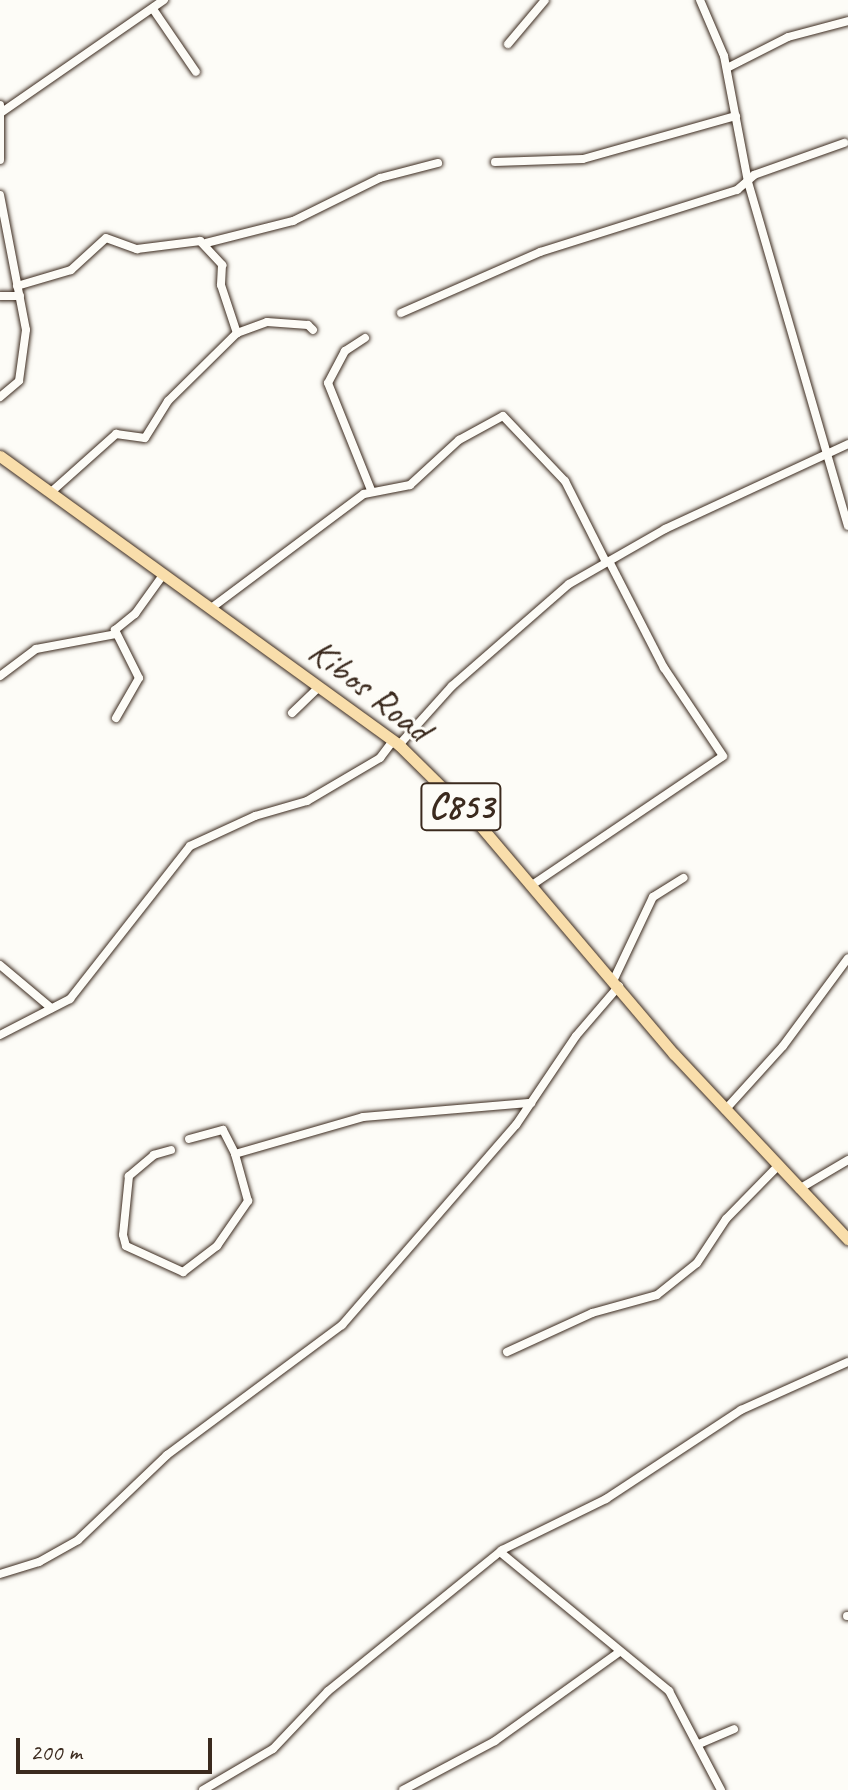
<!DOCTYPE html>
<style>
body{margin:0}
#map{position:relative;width:848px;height:1790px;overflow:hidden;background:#fdfcf7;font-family:Caveat,sans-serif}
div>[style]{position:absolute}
.roads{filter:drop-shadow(0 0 2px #3b2a1e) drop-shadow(0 0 2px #3b2a1e)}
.minor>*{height:8px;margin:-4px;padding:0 4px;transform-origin:4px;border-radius:4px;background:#fdfcf7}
.major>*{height:11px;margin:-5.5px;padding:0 5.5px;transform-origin:5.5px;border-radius:5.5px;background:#f9deab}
span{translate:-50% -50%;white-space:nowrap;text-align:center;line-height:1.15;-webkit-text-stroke:6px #fdfcf7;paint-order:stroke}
.shield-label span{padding:2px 6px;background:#fdfcf7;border:2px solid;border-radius:6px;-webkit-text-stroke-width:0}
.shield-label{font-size:36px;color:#3b2a1e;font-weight:700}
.street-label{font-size:38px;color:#3b2a1e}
.scale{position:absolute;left:16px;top:1738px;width:196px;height:36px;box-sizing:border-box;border:4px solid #3b2a1e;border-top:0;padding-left:10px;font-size:24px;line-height:28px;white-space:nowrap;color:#3b2a1e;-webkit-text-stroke:6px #fdfcf7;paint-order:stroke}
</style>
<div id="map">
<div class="roads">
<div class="minor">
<div style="left:700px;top:0;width:61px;rotate:66.8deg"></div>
<div style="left:724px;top:56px;width:128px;rotate:79.2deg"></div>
<div style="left:748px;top:182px;width:358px;rotate:73.8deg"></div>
<div style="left:153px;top:9px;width:76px;rotate:55.7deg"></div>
<div style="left:508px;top:44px;width:57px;rotate:-49.9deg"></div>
<div style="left:727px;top:68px;width:68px;rotate:-26.9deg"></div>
<div style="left:788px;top:37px;width:62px;rotate:-14.9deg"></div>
<div style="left:0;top:105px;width:55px;rotate:90deg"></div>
<div style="left:2px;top:112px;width:197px;rotate:-34.7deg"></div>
<div style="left:495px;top:162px;width:88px;rotate:-2deg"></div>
<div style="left:583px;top:159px;width:159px;rotate:-15.7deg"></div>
<div style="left:0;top:195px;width:137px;rotate:79.1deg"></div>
<div style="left:26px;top:330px;width:51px;rotate:97.8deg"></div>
<div style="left:19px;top:381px;width:25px;rotate:140deg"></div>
<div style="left:206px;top:243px;width:90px;rotate:-14.2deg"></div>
<div style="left:293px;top:221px;width:97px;rotate:-26.3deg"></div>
<div style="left:380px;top:178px;width:60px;rotate:-14.5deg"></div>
<div style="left:17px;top:286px;width:56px;rotate:-16.5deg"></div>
<div style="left:71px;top:270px;width:47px;rotate:-42.4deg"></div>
<div style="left:106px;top:238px;width:33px;rotate:20deg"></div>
<div style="left:137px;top:249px;width:64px;rotate:-7.2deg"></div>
<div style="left:200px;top:241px;width:33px;rotate:47deg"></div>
<div style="left:222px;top:265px;width:20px;rotate:93deg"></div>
<div style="left:221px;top:285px;width:51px;rotate:71.6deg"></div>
<div style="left:0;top:296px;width:20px"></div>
<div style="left:401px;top:313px;width:152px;rotate:-23.7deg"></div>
<div style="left:540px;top:252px;width:207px;rotate:-17.5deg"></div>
<div style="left:737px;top:190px;width:23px;rotate:-41deg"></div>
<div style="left:754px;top:175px;width:96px;rotate:-19.6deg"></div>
<div style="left:365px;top:338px;width:24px;rotate:147deg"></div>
<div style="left:345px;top:351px;width:36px;rotate:118deg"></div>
<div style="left:328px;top:383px;width:115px;rotate:68.1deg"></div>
<div style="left:50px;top:493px;width:89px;rotate:-41.8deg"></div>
<div style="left:116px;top:434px;width:29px;rotate:8deg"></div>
<div style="left:145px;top:438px;width:44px;rotate:-58.1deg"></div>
<div style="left:168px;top:401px;width:97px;rotate:-44.6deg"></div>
<div style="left:237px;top:333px;width:32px;rotate:-20deg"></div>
<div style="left:267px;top:322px;width:41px;rotate:4.2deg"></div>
<div style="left:308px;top:325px;width:7px;rotate:45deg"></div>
<div style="left:210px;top:609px;width:192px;rotate:-36.8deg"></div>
<div style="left:364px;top:494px;width:47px;rotate:-11.1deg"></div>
<div style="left:410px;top:485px;width:67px;rotate:-42.6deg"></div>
<div style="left:459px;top:440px;width:50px;rotate:-28.6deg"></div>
<div style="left:503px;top:416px;width:90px;rotate:46.4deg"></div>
<div style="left:565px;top:481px;width:91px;rotate:63.2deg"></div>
<div style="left:0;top:676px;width:45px;rotate:-36.9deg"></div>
<div style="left:36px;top:649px;width:81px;rotate:-10.6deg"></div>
<div style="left:292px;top:713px;width:37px;rotate:-44deg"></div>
<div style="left:116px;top:718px;width:46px;rotate:-60.1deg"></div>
<div style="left:139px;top:678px;width:54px;rotate:-116.6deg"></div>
<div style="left:115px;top:630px;width:26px;rotate:-39deg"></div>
<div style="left:135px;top:614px;width:48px;rotate:-54.3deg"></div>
<div style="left:399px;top:745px;width:79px;rotate:-48.1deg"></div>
<div style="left:452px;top:686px;width:155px;rotate:-41.1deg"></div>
<div style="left:569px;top:584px;width:111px;rotate:-29.8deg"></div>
<div style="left:665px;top:529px;width:202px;rotate:-24.9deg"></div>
<div style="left:532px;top:885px;width:230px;rotate:-34deg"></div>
<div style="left:723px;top:756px;width:106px;rotate:-123.8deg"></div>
<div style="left:664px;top:668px;width:120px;rotate:-117.2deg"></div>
<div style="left:0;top:965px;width:67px;rotate:40.1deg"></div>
<div style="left:614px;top:979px;width:91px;rotate:-64.6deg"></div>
<div style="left:653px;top:897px;width:36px;rotate:-32deg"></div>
<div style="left:0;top:1035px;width:79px;rotate:-27.2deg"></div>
<div style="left:70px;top:999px;width:194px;rotate:-51.9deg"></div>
<div style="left:190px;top:846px;width:72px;rotate:-24.8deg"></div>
<div style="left:255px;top:816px;width:54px;rotate:-16.1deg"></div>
<div style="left:307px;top:801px;width:85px;rotate:-30.5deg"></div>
<div style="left:380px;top:758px;width:21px;rotate:-53deg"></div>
<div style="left:725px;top:1110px;width:86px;rotate:-47.8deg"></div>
<div style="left:783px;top:1046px;width:109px;rotate:-53.5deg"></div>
<div style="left:189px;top:1139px;width:35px;rotate:-15deg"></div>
<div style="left:223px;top:1130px;width:27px;rotate:63deg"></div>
<div style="left:235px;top:1154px;width:133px;rotate:-16.1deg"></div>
<div style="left:363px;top:1117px;width:169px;rotate:-4.8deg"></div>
<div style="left:171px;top:1150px;width:18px;rotate:164deg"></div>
<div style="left:154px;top:1155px;width:33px;rotate:140deg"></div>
<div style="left:129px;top:1176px;width:59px;rotate:95.8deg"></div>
<div style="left:123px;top:1235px;width:11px;rotate:75deg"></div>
<div style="left:126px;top:1246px;width:63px;rotate:24.5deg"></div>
<div style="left:183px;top:1272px;width:43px;rotate:-37.4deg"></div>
<div style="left:217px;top:1246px;width:55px;rotate:-55.4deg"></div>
<div style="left:248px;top:1201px;width:49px;rotate:-105.5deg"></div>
<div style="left:799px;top:1189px;width:57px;rotate:-30.6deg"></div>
<div style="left:507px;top:1352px;width:94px;rotate:-24.6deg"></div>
<div style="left:592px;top:1313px;width:67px;rotate:-15.5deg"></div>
<div style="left:657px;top:1295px;width:51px;rotate:-38.7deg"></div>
<div style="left:697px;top:1263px;width:53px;rotate:-56.6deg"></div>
<div style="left:726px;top:1219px;width:73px;rotate:-45.6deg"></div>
<div style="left:500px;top:1552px;width:219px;rotate:39.4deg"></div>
<div style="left:669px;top:1691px;width:112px;rotate:62.3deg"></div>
<div style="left:0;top:1574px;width:41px;rotate:-17.1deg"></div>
<div style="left:39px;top:1562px;width:45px;rotate:-29.4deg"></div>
<div style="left:78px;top:1540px;width:123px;rotate:-43.7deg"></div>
<div style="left:167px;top:1455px;width:218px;rotate:-36.6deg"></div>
<div style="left:342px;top:1325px;width:265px;rotate:-49deg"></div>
<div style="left:516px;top:1125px;width:107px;rotate:-56deg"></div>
<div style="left:576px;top:1036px;width:66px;rotate:-49.3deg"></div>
<div style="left:847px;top:1616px;width:1px"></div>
<div style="left:699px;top:1744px;width:38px;rotate:-23deg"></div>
<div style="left:203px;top:1790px;width:81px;rotate:-30.4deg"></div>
<div style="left:273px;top:1749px;width:80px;rotate:-46.5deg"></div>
<div style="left:328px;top:1691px;width:224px;rotate:-39deg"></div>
<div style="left:502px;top:1550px;width:116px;rotate:-26.1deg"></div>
<div style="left:606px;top:1499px;width:162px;rotate:-33.4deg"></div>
<div style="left:741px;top:1410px;width:117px;rotate:-24.2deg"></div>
<div style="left:403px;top:1790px;width:104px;rotate:-28deg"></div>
<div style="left:495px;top:1741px;width:151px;rotate:-35.6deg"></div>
</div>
<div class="major">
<div style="left:0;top:456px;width:493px;rotate:35.9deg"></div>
<div style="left:399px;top:745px;width:110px;rotate:44.6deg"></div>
<div style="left:477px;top:822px;width:304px;rotate:49.7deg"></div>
<div style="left:674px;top:1054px;width:254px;rotate:46.8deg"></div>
</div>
</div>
<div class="shield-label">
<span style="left:461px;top:807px">C853</span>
</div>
<div class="street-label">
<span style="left:370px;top:690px;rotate:38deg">Kibos Road</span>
</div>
<div class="scale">200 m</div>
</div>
